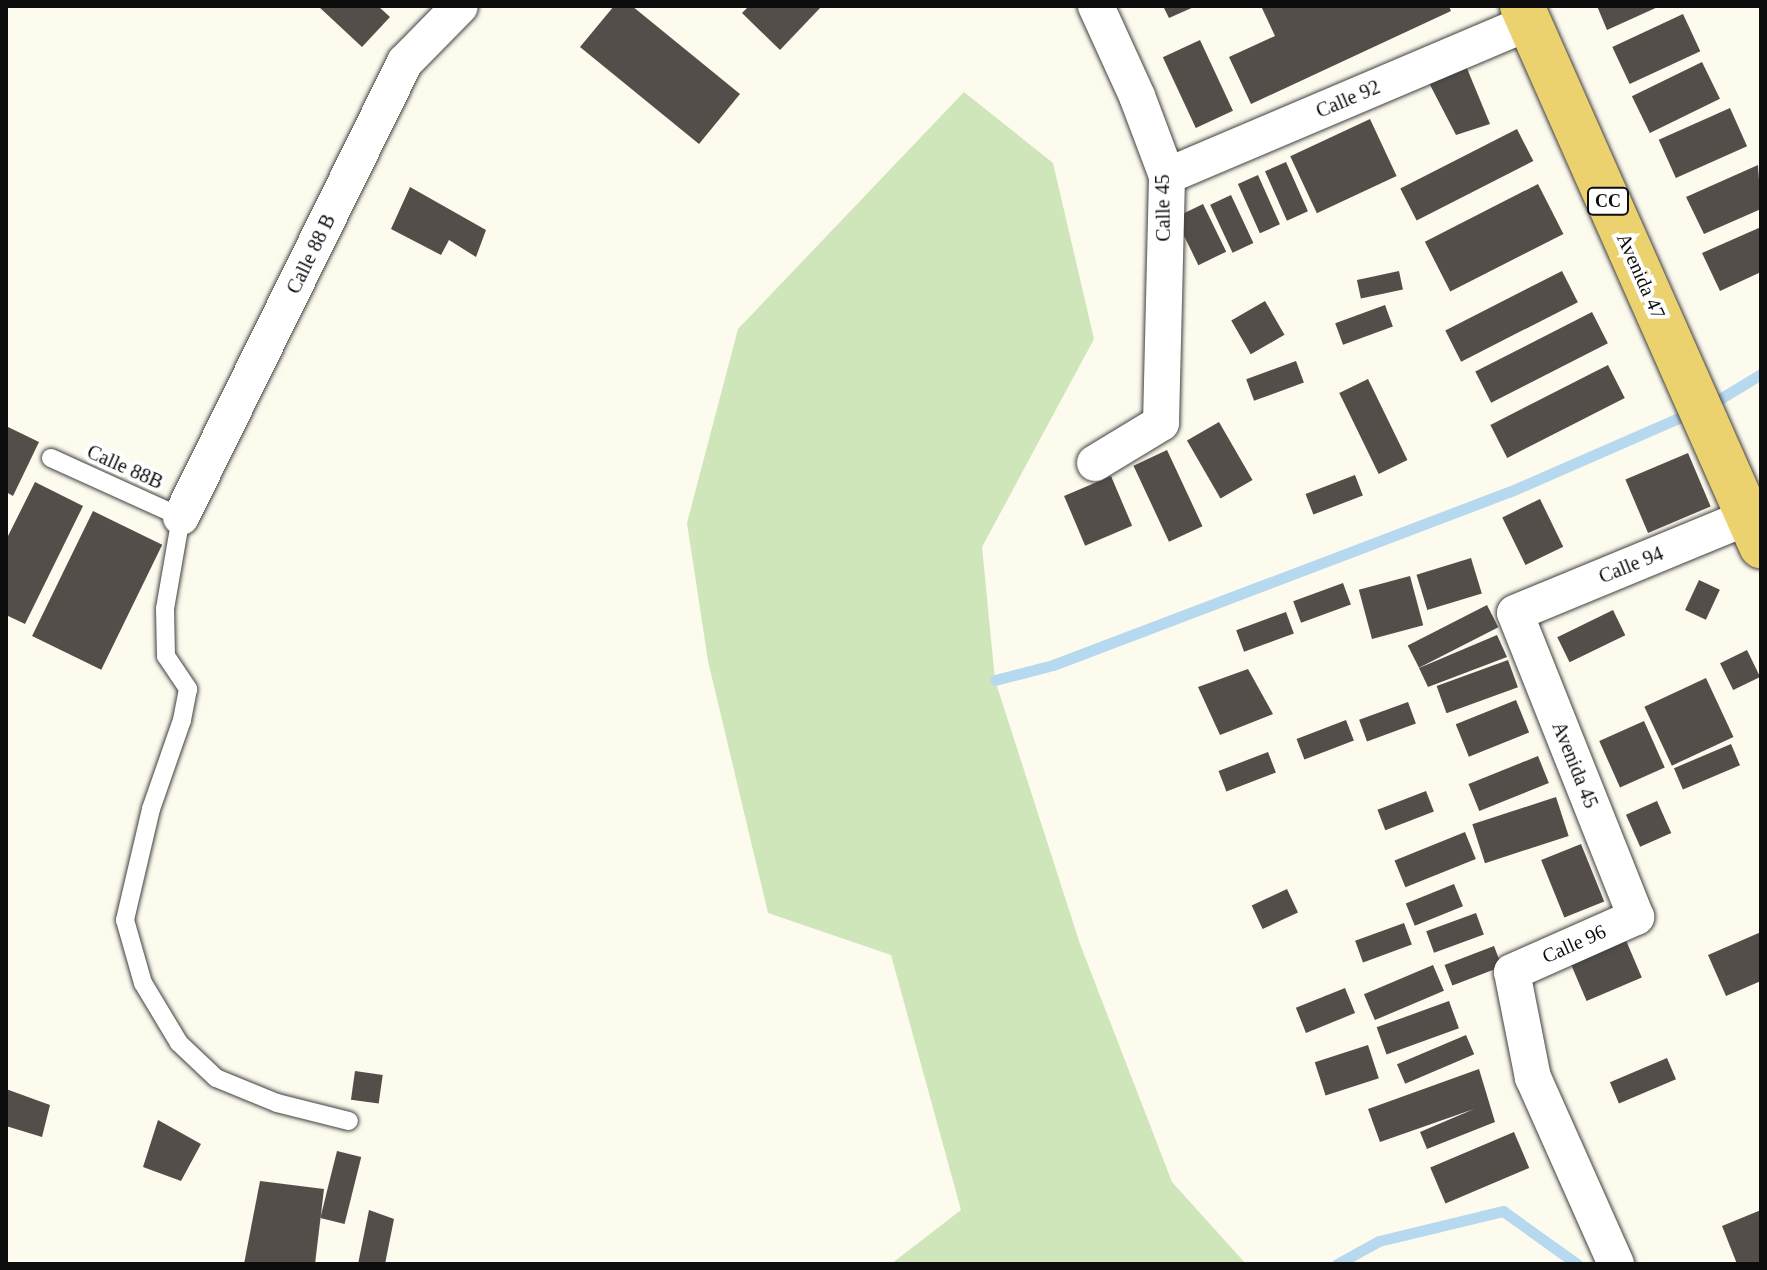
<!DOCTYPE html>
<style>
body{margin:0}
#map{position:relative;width:1767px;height:1270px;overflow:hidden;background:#fdfbee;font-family:Georgia,serif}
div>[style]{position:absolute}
.green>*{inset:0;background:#cfe5ba}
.stream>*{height:11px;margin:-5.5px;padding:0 5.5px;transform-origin:5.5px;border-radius:5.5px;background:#b7d9f0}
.building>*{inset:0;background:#544e4a;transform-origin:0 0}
.roads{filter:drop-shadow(0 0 2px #404040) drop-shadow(0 0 2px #404040)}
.service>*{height:18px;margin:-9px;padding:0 9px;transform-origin:9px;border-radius:9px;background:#fff}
.minor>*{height:36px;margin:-18px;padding:0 18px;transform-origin:18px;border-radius:18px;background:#fff}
.primary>*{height:44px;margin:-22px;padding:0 22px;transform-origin:22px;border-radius:22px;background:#ecd16f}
span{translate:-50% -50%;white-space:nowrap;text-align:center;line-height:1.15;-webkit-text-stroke:8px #fff;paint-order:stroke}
.shield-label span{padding:2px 6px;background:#fff;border:2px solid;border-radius:6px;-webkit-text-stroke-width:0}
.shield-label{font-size:18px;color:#0d0d0d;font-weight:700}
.street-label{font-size:20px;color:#0d0d0d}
.frame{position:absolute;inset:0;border:8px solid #0d0d0d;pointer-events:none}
</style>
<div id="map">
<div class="green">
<div style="clip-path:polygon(964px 92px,1053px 163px,1094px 339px,982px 547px,995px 680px,1080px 944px,1172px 1182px,1246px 1264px,891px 1264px,961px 1210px,891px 955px,768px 913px,708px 661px,687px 523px,738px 329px)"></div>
</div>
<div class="stream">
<div style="left:1708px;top:406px;width:62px;rotate:-31.1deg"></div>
<div style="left:995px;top:680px;width:60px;rotate:-14.5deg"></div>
<div style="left:1053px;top:665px;width:488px;rotate:-20.8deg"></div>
<div style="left:1509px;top:492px;width:200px;rotate:-23.6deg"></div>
<div style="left:1337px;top:1264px;width:48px;rotate:-28.7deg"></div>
<div style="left:1379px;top:1241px;width:128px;rotate:-13.6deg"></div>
<div style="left:1503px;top:1211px;width:91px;rotate:35.6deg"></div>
</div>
<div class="building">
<div style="clip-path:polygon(318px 6px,378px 6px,390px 17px,362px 47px)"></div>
<div style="clip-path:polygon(614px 6px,632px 6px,740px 94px,699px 144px,580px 47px)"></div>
<div style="clip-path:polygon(749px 6px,822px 6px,780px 50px,742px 13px)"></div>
<div style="clip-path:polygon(1163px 6px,1196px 6px,1169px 18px)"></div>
<div style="clip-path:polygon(1261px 6px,1449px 6px,1451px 11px,1251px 104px,1229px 57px,1275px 36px)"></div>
<div style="clip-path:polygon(1597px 6px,1660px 6px,1607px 30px)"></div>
<div style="left:1683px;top:14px;width:41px;height:78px;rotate:65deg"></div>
<div style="left:1200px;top:40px;width:78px;height:41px;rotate:65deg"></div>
<div style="left:1702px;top:62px;width:41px;height:78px;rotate:64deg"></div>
<div style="clip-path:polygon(1466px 66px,1490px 124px,1456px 135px,1428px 81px)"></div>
<div style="left:1730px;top:108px;width:42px;height:78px;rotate:66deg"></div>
<div style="left:1370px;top:119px;width:63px;height:88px;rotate:65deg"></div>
<div style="left:1517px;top:129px;width:36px;height:131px;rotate:63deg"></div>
<div style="left:1286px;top:162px;width:54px;height:23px;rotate:66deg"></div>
<div style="clip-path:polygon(1758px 165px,1761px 209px,1704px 234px,1686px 197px)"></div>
<div style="left:1258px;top:175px;width:54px;height:22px;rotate:66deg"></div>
<div style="left:1538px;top:184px;width:56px;height:127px;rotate:63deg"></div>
<div style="clip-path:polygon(410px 187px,486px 230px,476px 257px,449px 240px,441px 255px,391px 229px)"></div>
<div style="left:1231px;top:195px;width:53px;height:23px;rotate:65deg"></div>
<div style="left:1203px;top:204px;width:53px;height:31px;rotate:64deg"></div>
<div style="clip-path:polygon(1761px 227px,1761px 272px,1720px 291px,1702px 253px)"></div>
<div style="left:1399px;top:271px;width:19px;height:43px;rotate:78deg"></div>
<div style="left:1562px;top:271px;width:35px;height:131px;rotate:63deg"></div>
<div style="left:1265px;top:301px;width:39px;height:39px;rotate:60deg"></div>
<div style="left:1385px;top:305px;width:23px;height:53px;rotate:70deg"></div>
<div style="left:1592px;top:312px;width:35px;height:131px;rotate:63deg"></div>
<div style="left:1296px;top:361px;width:23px;height:53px;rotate:70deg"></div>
<div style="left:1608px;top:365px;width:37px;height:132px;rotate:63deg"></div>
<div style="left:1368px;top:379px;width:90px;height:32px;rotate:64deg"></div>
<div style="left:1219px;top:422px;width:67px;height:37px;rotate:60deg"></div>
<div style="clip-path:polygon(6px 426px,39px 442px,13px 496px,6px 492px)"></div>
<div style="left:1167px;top:450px;width:84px;height:37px;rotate:65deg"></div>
<div style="left:1688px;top:453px;width:58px;height:68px;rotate:67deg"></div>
<div style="left:1355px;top:475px;width:22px;height:53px;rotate:69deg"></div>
<div style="left:1111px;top:476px;width:54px;height:51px;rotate:67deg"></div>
<div style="clip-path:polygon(35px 482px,83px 506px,25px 624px,6px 615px,6px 540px)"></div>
<div style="left:1540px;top:499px;width:53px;height:42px;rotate:64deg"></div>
<div style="left:93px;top:511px;width:77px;height:139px;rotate:26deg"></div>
<div style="left:1471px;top:558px;width:37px;height:57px;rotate:73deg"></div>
<div style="left:1410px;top:576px;width:51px;height:53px;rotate:75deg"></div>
<div style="left:1699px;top:580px;width:23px;height:33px;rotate:25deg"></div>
<div style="left:1343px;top:583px;width:23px;height:53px;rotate:70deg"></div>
<div style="left:1487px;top:605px;width:25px;height:89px;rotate:63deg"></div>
<div style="left:1613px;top:610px;width:28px;height:62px;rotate:64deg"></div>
<div style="left:1286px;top:612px;width:23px;height:53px;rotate:70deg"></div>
<div style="clip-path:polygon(1497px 635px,1507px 657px,1428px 687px,1419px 668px)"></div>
<div style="left:1747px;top:650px;width:30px;height:30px;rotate:64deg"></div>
<div style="left:1508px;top:660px;width:29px;height:76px;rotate:70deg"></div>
<div style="clip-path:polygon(1248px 669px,1273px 714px,1220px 735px,1198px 687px)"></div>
<div style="left:1706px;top:678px;width:65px;height:68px;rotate:65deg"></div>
<div style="left:1516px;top:700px;width:35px;height:65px;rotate:68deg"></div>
<div style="left:1408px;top:702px;width:23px;height:52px;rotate:70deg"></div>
<div style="left:1346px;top:720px;width:22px;height:53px;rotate:69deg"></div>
<div style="left:1644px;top:721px;width:51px;height:49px;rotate:66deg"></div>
<div style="left:1731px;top:744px;width:23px;height:62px;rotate:67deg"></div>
<div style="left:1268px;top:752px;width:22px;height:53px;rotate:69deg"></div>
<div style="left:1538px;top:756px;width:29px;height:75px;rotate:68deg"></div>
<div style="left:1426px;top:791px;width:22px;height:52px;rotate:69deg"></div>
<div style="left:1556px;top:797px;width:41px;height:88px;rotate:72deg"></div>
<div style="left:1657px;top:801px;width:35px;height:34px;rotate:66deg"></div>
<div style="left:1465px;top:832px;width:29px;height:76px;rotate:68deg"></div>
<div style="left:1581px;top:844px;width:62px;height:43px;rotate:68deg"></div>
<div style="left:1454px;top:884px;width:24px;height:52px;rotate:68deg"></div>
<div style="left:1287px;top:889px;width:26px;height:39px;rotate:65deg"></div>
<div style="left:1476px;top:913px;width:23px;height:53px;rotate:70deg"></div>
<div style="left:1404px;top:923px;width:23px;height:52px;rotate:70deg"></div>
<div style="clip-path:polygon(1761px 932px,1761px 981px,1726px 996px,1708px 955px)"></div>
<div style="left:1625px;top:938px;width:43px;height:60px;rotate:67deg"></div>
<div style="left:1494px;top:946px;width:22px;height:53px;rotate:69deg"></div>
<div style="left:1433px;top:965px;width:28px;height:75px;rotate:67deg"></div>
<div style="left:1345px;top:988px;width:27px;height:53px;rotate:68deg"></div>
<div style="left:1449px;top:1001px;width:29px;height:77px;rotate:70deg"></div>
<div style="left:1466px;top:1035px;width:21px;height:75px;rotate:67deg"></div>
<div style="left:1368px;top:1045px;width:35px;height:56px;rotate:72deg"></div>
<div style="left:1667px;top:1058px;width:23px;height:62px;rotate:67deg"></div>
<div style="clip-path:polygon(1479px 1069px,1495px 1122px,1427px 1149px,1420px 1132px,1474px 1109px,1380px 1142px,1368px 1109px)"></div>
<div style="left:355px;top:1071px;width:28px;height:29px;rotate:8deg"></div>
<div style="clip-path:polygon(6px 1089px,50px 1105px,42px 1137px,6px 1126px)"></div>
<div style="clip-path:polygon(158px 1120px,201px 1144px,181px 1181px,143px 1167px)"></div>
<div style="left:1514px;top:1132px;width:39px;height:91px;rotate:67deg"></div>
<div style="left:337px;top:1151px;width:25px;height:69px;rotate:14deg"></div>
<div style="clip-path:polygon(260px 1181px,324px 1189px,315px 1264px,244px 1264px)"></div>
<div style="clip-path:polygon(369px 1210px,394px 1219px,385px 1264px,358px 1264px)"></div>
<div style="clip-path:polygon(1761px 1210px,1761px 1264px,1737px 1264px,1722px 1226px)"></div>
</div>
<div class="roads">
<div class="service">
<div style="left:51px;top:458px;width:143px;rotate:24.4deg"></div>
<div style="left:181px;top:517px;width:93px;rotate:99.9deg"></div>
<div style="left:165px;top:609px;width:47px;rotate:88.8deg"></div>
<div style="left:166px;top:656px;width:40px;rotate:56deg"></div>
<div style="left:188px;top:689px;width:32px;rotate:101deg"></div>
<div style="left:182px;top:720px;width:94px;rotate:109.2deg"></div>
<div style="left:151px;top:809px;width:114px;rotate:103.2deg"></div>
<div style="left:125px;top:920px;width:66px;rotate:74.1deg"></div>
<div style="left:143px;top:983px;width:70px;rotate:59deg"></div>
<div style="left:179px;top:1043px;width:51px;rotate:43.4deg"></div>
<div style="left:216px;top:1078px;width:66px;rotate:22.3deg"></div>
<div style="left:277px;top:1103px;width:74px;rotate:14deg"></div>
</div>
<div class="minor">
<div style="left:1167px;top:176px;width:393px;rotate:-23deg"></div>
<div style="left:1095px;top:463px;width:77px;rotate:-31.2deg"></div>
<div style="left:1161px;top:423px;width:247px;rotate:-88.6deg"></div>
<div style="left:1167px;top:176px;width:85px;rotate:-110.6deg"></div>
<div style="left:1137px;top:96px;width:99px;rotate:-114.5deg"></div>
<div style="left:181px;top:517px;width:507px;rotate:-63.79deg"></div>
<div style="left:405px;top:62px;width:78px;rotate:-45.5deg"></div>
<div style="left:1616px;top:1264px;width:204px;rotate:-114deg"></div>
<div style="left:1533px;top:1078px;width:108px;rotate:-101.2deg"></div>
<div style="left:1512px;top:972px;width:136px;rotate:-23.9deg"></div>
<div style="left:1636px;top:917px;width:327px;rotate:-111.7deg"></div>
<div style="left:1515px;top:613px;width:252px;rotate:-22.4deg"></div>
</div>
<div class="primary">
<div style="left:1522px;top:6px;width:591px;rotate:66.13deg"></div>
</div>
</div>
<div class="shield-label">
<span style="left:1608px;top:201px">CC</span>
</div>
<div class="street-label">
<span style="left:1348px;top:99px;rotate:-23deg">Calle 92</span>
<span style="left:1163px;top:208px;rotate:-91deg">Calle 45</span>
<span style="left:311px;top:254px;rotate:-64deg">Calle 88 B</span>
<span style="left:1641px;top:276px;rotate:66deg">Avenida 47</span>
<span style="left:125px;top:467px;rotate:24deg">Calle 88B</span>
<span style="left:1631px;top:565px;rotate:-22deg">Calle 94</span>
<span style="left:1575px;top:765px;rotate:68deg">Avenida 45</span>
<span style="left:1574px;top:944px;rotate:-24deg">Calle 96</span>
</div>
<div class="frame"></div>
</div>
